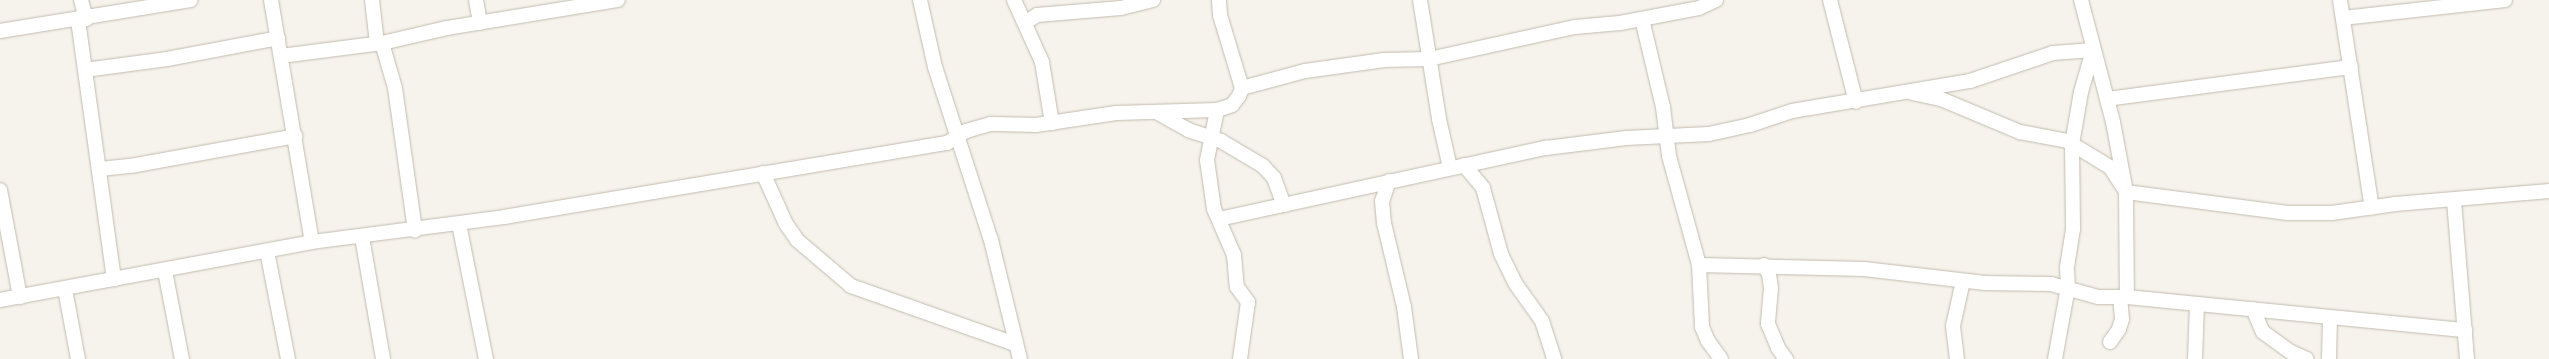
<!DOCTYPE html>
<style>
body{margin:0}
#map{position:relative;width:2549px;height:359px;overflow:hidden;background:#f6f3ec;font-family:Rubik,sans-serif}
div>[style]{position:absolute}
.roads{filter:drop-shadow(0 0 1px #c2bbae) drop-shadow(0 0 1px #c2bbae)}
.minor>*{height:14px;margin:-7px;padding:0 7px;transform-origin:7px;border-radius:7px;background:#fff}
span{translate:-50% -50%;white-space:nowrap;text-align:center;line-height:1.15;-webkit-text-stroke:3.5px #fff;paint-order:stroke}
</style>
<div id="map">
<div class="roads">
<div class="minor">
<div style="left:81px;top:0;width:20px;rotate:75deg"></div>
<div style="left:271px;top:0;width:245px;rotate:80.4deg"></div>
<div style="left:372px;top:0;width:43px;rotate:83.4deg"></div>
<div style="left:476px;top:0;width:23px;rotate:80deg"></div>
<div style="left:920px;top:0;width:69px;rotate:77.4deg"></div>
<div style="left:935px;top:67px;width:182px;rotate:72.1deg"></div>
<div style="left:991px;top:240px;width:122px;rotate:76.3deg"></div>
<div style="left:1014px;top:0;width:68px;rotate:65.7deg"></div>
<div style="left:1042px;top:62px;width:62px;rotate:80.7deg"></div>
<div style="left:1420px;top:0;width:121px;rotate:80.9deg"></div>
<div style="left:1439px;top:119px;width:50px;rotate:77.3deg"></div>
<div style="left:1830px;top:0;width:105px;rotate:75.7deg"></div>
<div style="left:2081px;top:0;width:126px;rotate:75.3deg"></div>
<div style="left:2113px;top:122px;width:71px;rotate:79.5deg"></div>
<div style="left:2126px;top:192px;width:105px;rotate:89.5deg"></div>
<div style="left:2340px;top:0;width:210px;rotate:81.3deg"></div>
<div style="left:2343px;top:18px;width:163px;rotate:-6.3deg"></div>
<div style="left:1642px;top:19px;width:90px;rotate:76.6deg"></div>
<div style="left:1663px;top:107px;width:49px;rotate:83deg"></div>
<div style="left:1669px;top:156px;width:113px;rotate:74.6deg"></div>
<div style="left:1699px;top:265px;width:62px;rotate:87.2deg"></div>
<div style="left:1702px;top:327px;width:15px;rotate:67deg"></div>
<div style="left:1708px;top:341px;width:22px;rotate:54deg"></div>
<div style="left:78px;top:20px;width:262px;rotate:82.1deg"></div>
<div style="left:1026px;top:22px;width:13px;rotate:-32deg"></div>
<div style="left:1037px;top:15px;width:84px;rotate:-4.8deg"></div>
<div style="left:1121px;top:8px;width:33px;rotate:-14deg"></div>
<div style="left:0;top:31px;width:193px;rotate:-9.2deg"></div>
<div style="left:382px;top:43px;width:47px;rotate:73.9deg"></div>
<div style="left:395px;top:88px;width:144px;rotate:82deg"></div>
<div style="left:281px;top:56px;width:102px;rotate:-7.3deg"></div>
<div style="left:382px;top:43px;width:67px;rotate:-13deg"></div>
<div style="left:447px;top:28px;width:173px;rotate:-9.3deg"></div>
<div style="left:85px;top:70px;width:83px;rotate:-7.6deg"></div>
<div style="left:167px;top:59px;width:113px;rotate:-10.7deg"></div>
<div style="left:1242px;top:88px;width:65px;rotate:-15.1deg"></div>
<div style="left:1305px;top:71px;width:80px;rotate:-7.9deg"></div>
<div style="left:1384px;top:60px;width:45px;rotate:-1.3deg"></div>
<div style="left:1429px;top:59px;width:149px;rotate:-12.4deg"></div>
<div style="left:1575px;top:27px;width:45px;rotate:-5.1deg"></div>
<div style="left:1620px;top:23px;width:80px;rotate:-10.8deg"></div>
<div style="left:1699px;top:8px;width:19px;rotate:-25deg"></div>
<div style="left:1912px;top:93px;width:30px;rotate:12deg"></div>
<div style="left:1941px;top:99px;width:86px;rotate:22.7deg"></div>
<div style="left:2020px;top:132px;width:48px;rotate:10.8deg"></div>
<div style="left:2067px;top:141px;width:50px;rotate:31.2deg"></div>
<div style="left:2110px;top:167px;width:30px;rotate:57deg"></div>
<div style="left:2126px;top:192px;width:163px;rotate:7.4deg"></div>
<div style="left:2288px;top:213px;width:44px"></div>
<div style="left:2332px;top:213px;width:64px;rotate:-8.1deg"></div>
<div style="left:2395px;top:204px;width:155px;rotate:-4.8deg"></div>
<div style="left:2107px;top:99px;width:246px;rotate:-7.5deg"></div>
<div style="left:1217px;top:110px;width:51px;rotate:101.3deg"></div>
<div style="left:1207px;top:160px;width:49px;rotate:81.9deg"></div>
<div style="left:1214px;top:209px;width:50px;rotate:66.5deg"></div>
<div style="left:1234px;top:255px;width:32px;rotate:85deg"></div>
<div style="left:1237px;top:287px;width:19px;rotate:54deg"></div>
<div style="left:1248px;top:302px;width:58px;rotate:98deg"></div>
<div style="left:1156px;top:112px;width:37px;rotate:29deg"></div>
<div style="left:1188px;top:130px;width:35px;rotate:18deg"></div>
<div style="left:1221px;top:141px;width:49px;rotate:30.8deg"></div>
<div style="left:1263px;top:166px;width:16px;rotate:47deg"></div>
<div style="left:1274px;top:178px;width:29px;rotate:70deg"></div>
<div style="left:1464px;top:165px;width:30px;rotate:50deg"></div>
<div style="left:1483px;top:188px;width:68px;rotate:74.7deg"></div>
<div style="left:1501px;top:254px;width:32px;rotate:64deg"></div>
<div style="left:1515px;top:283px;width:47px;rotate:54.6deg"></div>
<div style="left:1542px;top:321px;width:40px;rotate:72deg"></div>
<div style="left:100px;top:169px;width:36px;rotate:-6deg"></div>
<div style="left:136px;top:165px;width:162px;rotate:-10.3deg"></div>
<div style="left:763px;top:173px;width:56px;rotate:65.7deg"></div>
<div style="left:786px;top:224px;width:19px;rotate:55deg"></div>
<div style="left:797px;top:240px;width:71px;rotate:40.4deg"></div>
<div style="left:851px;top:286px;width:174px;rotate:19.5deg"></div>
<div style="left:1389px;top:181px;width:21px;rotate:109deg"></div>
<div style="left:1382px;top:201px;width:22px;rotate:85deg"></div>
<div style="left:1384px;top:223px;width:86px;rotate:76.6deg"></div>
<div style="left:1404px;top:307px;width:52px;rotate:82.3deg"></div>
<div style="left:0;top:190px;width:109px;rotate:79.4deg"></div>
<div style="left:2454px;top:201px;width:159px;rotate:85.3deg"></div>
<div style="left:1219px;top:219px;width:335px;rotate:-12.3deg"></div>
<div style="left:1546px;top:148px;width:81px;rotate:-7.1deg"></div>
<div style="left:1626px;top:138px;width:83px;rotate:-2.8deg"></div>
<div style="left:1709px;top:134px;width:42px;rotate:-12.4deg"></div>
<div style="left:1750px;top:125px;width:44px;rotate:-18.4deg"></div>
<div style="left:1792px;top:111px;width:181px;rotate:-9.6deg"></div>
<div style="left:1970px;top:81px;width:88px;rotate:-18.6deg"></div>
<div style="left:2053px;top:53px;width:40px;rotate:-4.3deg"></div>
<div style="left:2093px;top:50px;width:44px;rotate:105.9deg"></div>
<div style="left:2081px;top:92px;width:53px;rotate:99.8deg"></div>
<div style="left:2072px;top:144px;width:85px;rotate:89.3deg"></div>
<div style="left:2073px;top:229px;width:39px;rotate:99deg"></div>
<div style="left:2067px;top:268px;width:19px;rotate:87deg"></div>
<div style="left:2068px;top:287px;width:73px;rotate:100.2deg"></div>
<div style="left:459px;top:224px;width:138px;rotate:78.7deg"></div>
<div style="left:362px;top:237px;width:124px;rotate:80.2deg"></div>
<div style="left:267px;top:251px;width:110px;rotate:79deg"></div>
<div style="left:1699px;top:265px;width:165px;rotate:1.4deg"></div>
<div style="left:1864px;top:269px;width:122px;rotate:6.6deg"></div>
<div style="left:1985px;top:283px;width:66px;rotate:0.9deg"></div>
<div style="left:2051px;top:284px;width:49px;rotate:15.5deg"></div>
<div style="left:2098px;top:297px;width:29px"></div>
<div style="left:2127px;top:297px;width:340px;rotate:5.6deg"></div>
<div style="left:1764px;top:265px;width:10px;rotate:61deg"></div>
<div style="left:1769px;top:274px;width:14px;rotate:82deg"></div>
<div style="left:1771px;top:288px;width:36px;rotate:95deg"></div>
<div style="left:1768px;top:324px;width:26px;rotate:67deg"></div>
<div style="left:1778px;top:348px;width:14px;rotate:54deg"></div>
<div style="left:165px;top:271px;width:90px;rotate:79.1deg"></div>
<div style="left:65px;top:289px;width:71px;rotate:79.5deg"></div>
<div style="left:0;top:300px;width:317px;rotate:-10.5deg"></div>
<div style="left:312px;top:242px;width:194px;rotate:-7.4deg"></div>
<div style="left:504px;top:217px;width:449px;rotate:-9.5deg"></div>
<div style="left:947px;top:143px;width:22px;rotate:-32deg"></div>
<div style="left:966px;top:131px;width:25px;rotate:-16deg"></div>
<div style="left:990px;top:124px;width:46px;rotate:1.2deg"></div>
<div style="left:1036px;top:125px;width:81px;rotate:-8.5deg"></div>
<div style="left:1116px;top:113px;width:101px;rotate:-1.7deg"></div>
<div style="left:1217px;top:110px;width:16px;rotate:-18deg"></div>
<div style="left:1232px;top:105px;width:11px;rotate:-52deg"></div>
<div style="left:1239px;top:96px;width:9px;rotate:-69deg"></div>
<div style="left:1242px;top:88px;width:76px;rotate:-106.8deg"></div>
<div style="left:1220px;top:15px;width:15px;rotate:-94deg"></div>
<div style="left:2253px;top:309px;width:25px;rotate:67deg"></div>
<div style="left:2263px;top:332px;width:34px;rotate:36deg"></div>
<div style="left:2291px;top:352px;width:17px;rotate:24deg"></div>
<div style="left:2110px;top:342px;width:16px;rotate:-55deg"></div>
<div style="left:2119px;top:329px;width:10px;rotate:-73deg"></div>
<div style="left:2122px;top:319px;width:22px;rotate:-95deg"></div>
<div style="left:1957px;top:359px;width:33px;rotate:-97deg"></div>
<div style="left:1953px;top:326px;width:46px;rotate:-77.5deg"></div>
<div style="left:2195px;top:359px;width:55px;rotate:-87.9deg"></div>
<div style="left:2329px;top:359px;width:41px;rotate:-88.6deg"></div>
</div>
</div>
</div>
